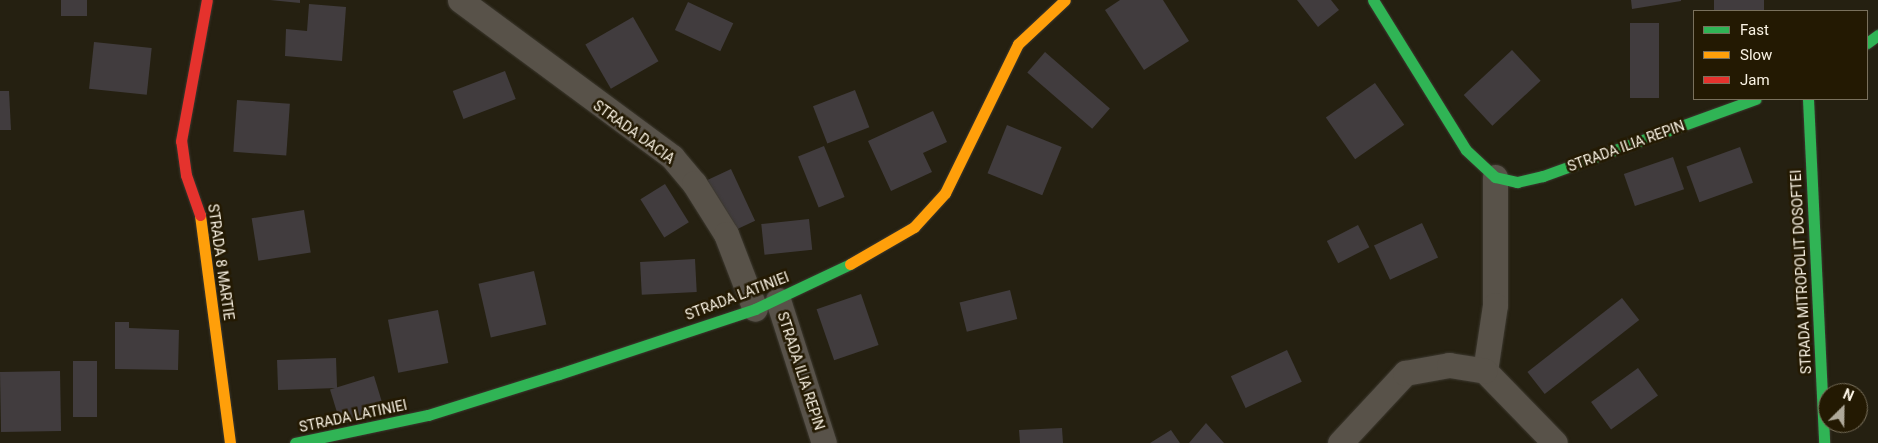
<!DOCTYPE html>
<style>
body{margin:0}
#map{position:relative;width:1878px;height:443px;overflow:hidden;background:#252011;font-family:Roboto,sans-serif}
div>[style]{position:absolute}
.building>*{inset:0;background:#413c3e;transform-origin:0 0}
.roads{filter:drop-shadow(0 0 1px #3c382f) drop-shadow(0 0 1px #3c382f)}
.street>*{height:25px;margin:-12.5px;padding:0 12.5px;transform-origin:12.5px;border-radius:12.5px;background:#585249}
.fast>*{height:11px;margin:-5.5px;padding:0 5.5px;transform-origin:5.5px;border-radius:5.5px;background:#30b455}
.slow>*{height:11px;margin:-5.5px;padding:0 5.5px;transform-origin:5.5px;border-radius:5.5px;background:#ff9f0a}
.jam>*{height:11px;margin:-5.5px;padding:0 5.5px;transform-origin:5.5px;border-radius:5.5px;background:#e5322d}
span{translate:-50% -50%;white-space:nowrap;text-align:center;line-height:1.15;-webkit-text-stroke:5px #231902;paint-order:stroke}
.street-label{font-size:14px;color:#faf3e4}
.legend{position:absolute;left:1693px;top:10px;width:175px;height:90px;box-sizing:border-box;background:#231902;border:1px solid #79705c;margin:0;padding:6px 9px;list-style:none;font-size:15px;color:#faf3e4}
.legend li{display:flex;align-items:center;gap:10px;height:25px}
.legend b{width:25px;border:1px solid #79705c}
.north{position:absolute;left:1818px;top:383px;width:50px;height:50px;box-sizing:border-box;background:#231902;border:1px solid #79705c;border-radius:50%;rotate:23deg;font-size:14px;font-weight:700;line-height:20px;text-align:center;color:#faf3e4}
.north::after{content:'';display:block;margin:auto;width:18px;height:22px;background:#afa99a;clip-path:polygon(50% 0,100% 100%,50% 72%,0 100%)}
</style>
<div id="map">
<div class="building">
<div style="left:61px;top:0;width:26px;height:16px"></div>
<div style="clip-path:polygon(270px 0,300px 0,300px 3px)"></div>
<div style="clip-path:polygon(1120px 0,1163px 0,1189px 41px,1144px 70px,1105px 10px)"></div>
<div style="clip-path:polygon(1297px 0,1331px 0,1339px 10px,1318px 27px)"></div>
<div style="clip-path:polygon(1631px 0,1681px 0,1681px 1px,1632px 9px)"></div>
<div style="left:1714px;top:0;width:50px;height:11px"></div>
<div style="left:688px;top:2px;width:50px;height:31px;rotate:25deg"></div>
<div style="clip-path:polygon(309px 4px,346px 7px,342px 61px,285px 56px,286px 29px,307px 31px)"></div>
<div style="left:633px;top:17px;width:51px;height:55px;rotate:60deg"></div>
<div style="left:1630px;top:23px;width:29px;height:75px"></div>
<div style="left:94px;top:42px;width:58px;height:47px;rotate:6deg"></div>
<div style="left:1512px;top:50px;width:42px;height:66px;rotate:47deg"></div>
<div style="left:1045px;top:52px;width:86px;height:27px;rotate:41deg"></div>
<div style="left:505px;top:71px;width:30px;height:56px;rotate:69deg"></div>
<div style="left:1375px;top:83px;width:51px;height:60px;rotate:55deg"></div>
<div style="left:855px;top:90px;width:40px;height:45px;rotate:69deg"></div>
<div style="clip-path:polygon(0 91px,9px 91px,11px 130px,0 130px)"></div>
<div style="left:237px;top:100px;width:53px;height:52px;rotate:4deg"></div>
<div style="clip-path:polygon(933px 111px,947px 142px,923px 153px,932px 172px,891px 191px,868px 141px)"></div>
<div style="left:1007px;top:125px;width:59px;height:52px;rotate:22deg"></div>
<div style="left:824px;top:146px;width:55px;height:28px;rotate:68deg"></div>
<div style="left:1740px;top:147px;width:38px;height:57px;rotate:70deg"></div>
<div style="left:1673px;top:157px;width:34px;height:52px;rotate:71deg"></div>
<div style="left:731px;top:169px;width:57px;height:26px;rotate:65deg"></div>
<div style="left:665px;top:184px;width:45px;height:29px;rotate:58deg"></div>
<div style="left:304px;top:210px;width:43px;height:53px;rotate:81deg"></div>
<div style="left:809px;top:219px;width:31px;height:48px;rotate:84deg"></div>
<div style="left:1422px;top:223px;width:38px;height:53px;rotate:65deg"></div>
<div style="left:1358px;top:225px;width:25px;height:35px;rotate:63deg"></div>
<div style="left:695px;top:259px;width:33px;height:55px;rotate:87deg"></div>
<div style="left:534px;top:271px;width:55px;height:57px;rotate:77deg"></div>
<div style="left:1010px;top:290px;width:30px;height:52px;rotate:76deg"></div>
<div style="left:861px;top:294px;width:54px;height:47px;rotate:71deg"></div>
<div style="left:1622px;top:298px;width:28px;height:120px;rotate:52deg"></div>
<div style="left:438px;top:310px;width:54px;height:51px;rotate:79deg"></div>
<div style="clip-path:polygon(115px 322px,129px 322px,129px 328px,179px 330px,178px 370px,115px 369px)"></div>
<div style="left:1287px;top:350px;width:35px;height:62px;rotate:65deg"></div>
<div style="left:336px;top:358px;width:30px;height:59px;rotate:88deg"></div>
<div style="left:73px;top:361px;width:24px;height:56px"></div>
<div style="left:1638px;top:368px;width:34px;height:58px;rotate:54deg"></div>
<div style="left:60px;top:371px;width:60px;height:60px;rotate:89deg"></div>
<div style="left:374px;top:376px;width:37px;height:46px;rotate:73deg"></div>
<div style="clip-path:polygon(1206px 423px,1224px 443px,1189px 443px)"></div>
<div style="clip-path:polygon(1062px 428px,1063px 443px,1020px 443px,1019px 430px)"></div>
<div style="clip-path:polygon(1171px 430px,1180px 443px,1150px 443px)"></div>
</div>
<div class="roads">
<div class="street">
<div style="left:460px;top:0;width:264px;rotate:36.5deg"></div>
<div style="left:672px;top:157px;width:34px;rotate:50deg"></div>
<div style="left:694px;top:183px;width:60px;rotate:57.9deg"></div>
<div style="left:726px;top:234px;width:80px;rotate:68.9deg"></div>
<div style="left:1495px;top:177px;width:128px;rotate:90deg"></div>
<div style="left:1495px;top:305px;width:67px;rotate:98.6deg"></div>
<div style="left:1485px;top:371px;width:100px;rotate:45.8deg"></div>
<div style="left:778px;top:300px;width:150px;rotate:72.2deg"></div>
<div style="left:1340px;top:443px;width:96px;rotate:-47.1deg"></div>
<div style="left:1405px;top:373px;width:45px;rotate:-10.3deg"></div>
<div style="left:1449px;top:365px;width:36px;rotate:9deg"></div>
</div>
<div class="fast">
<div style="left:1373px;top:0;width:176px;rotate:58.2deg"></div>
<div style="left:1466px;top:150px;width:40px;rotate:43deg"></div>
<div style="left:1495px;top:177px;width:23px;rotate:13deg"></div>
<div style="left:1517px;top:182px;width:27px;rotate:-13deg"></div>
<div style="left:1543px;top:176px;width:226px;rotate:-19.9deg"></div>
<div style="left:1867px;top:43px;width:14px;rotate:-36deg"></div>
<div style="left:1808px;top:99px;width:344px;rotate:87.3deg"></div>
<div style="left:295px;top:443px;width:136px;rotate:-11.9deg"></div>
<div style="left:428px;top:415px;width:137px;rotate:-17.4deg"></div>
<div style="left:559px;top:374px;width:206px;rotate:-18.3deg"></div>
<div style="left:755px;top:309px;width:105px;rotate:-25.3deg"></div>
</div>
<div class="slow">
<div style="left:200px;top:215px;width:230px;rotate:82.5deg"></div>
<div style="left:850px;top:264px;width:74px;rotate:-30deg"></div>
<div style="left:914px;top:227px;width:46px;rotate:-47.6deg"></div>
<div style="left:945px;top:193px;width:166px;rotate:-63.9deg"></div>
<div style="left:1018px;top:44px;width:64px;rotate:-43.1deg"></div>
</div>
<div class="jam">
<div style="left:200px;top:215px;width:42px;rotate:-109.3deg"></div>
<div style="left:186px;top:175px;width:34px;rotate:-98deg"></div>
<div style="left:181px;top:141px;width:143px;rotate:-79.6deg"></div>
</div>
</div>
<div class="street-label">
<span style="left:634px;top:132px;rotate:36deg">STRADA DACIA</span>
<span style="left:1626px;top:146px;rotate:-20deg">STRADA ILIA REPIN</span>
<span style="left:221px;top:262px;rotate:82deg">STRADA 8 MARTIE</span>
<span style="left:1801px;top:272px;rotate:-93deg">STRADA MITROPOLIT DOSOFTEI</span>
<span style="left:737px;top:296px;rotate:-21deg">STRADA LATINIEI</span>
<span style="left:801px;top:371px;rotate:72deg">STRADA ILIA REPIN</span>
<span style="left:353px;top:416px;rotate:-12deg">STRADA LATINIEI</span>
</div>
<ul class="legend">
<li><b style="height:6px;background:#30b455"></b>Fast</li>
<li><b style="height:6px;background:#ff9f0a"></b>Slow</li>
<li><b style="height:6px;background:#e5322d"></b>Jam</li>
</ul>
<div class="north">N</div>
</div>
